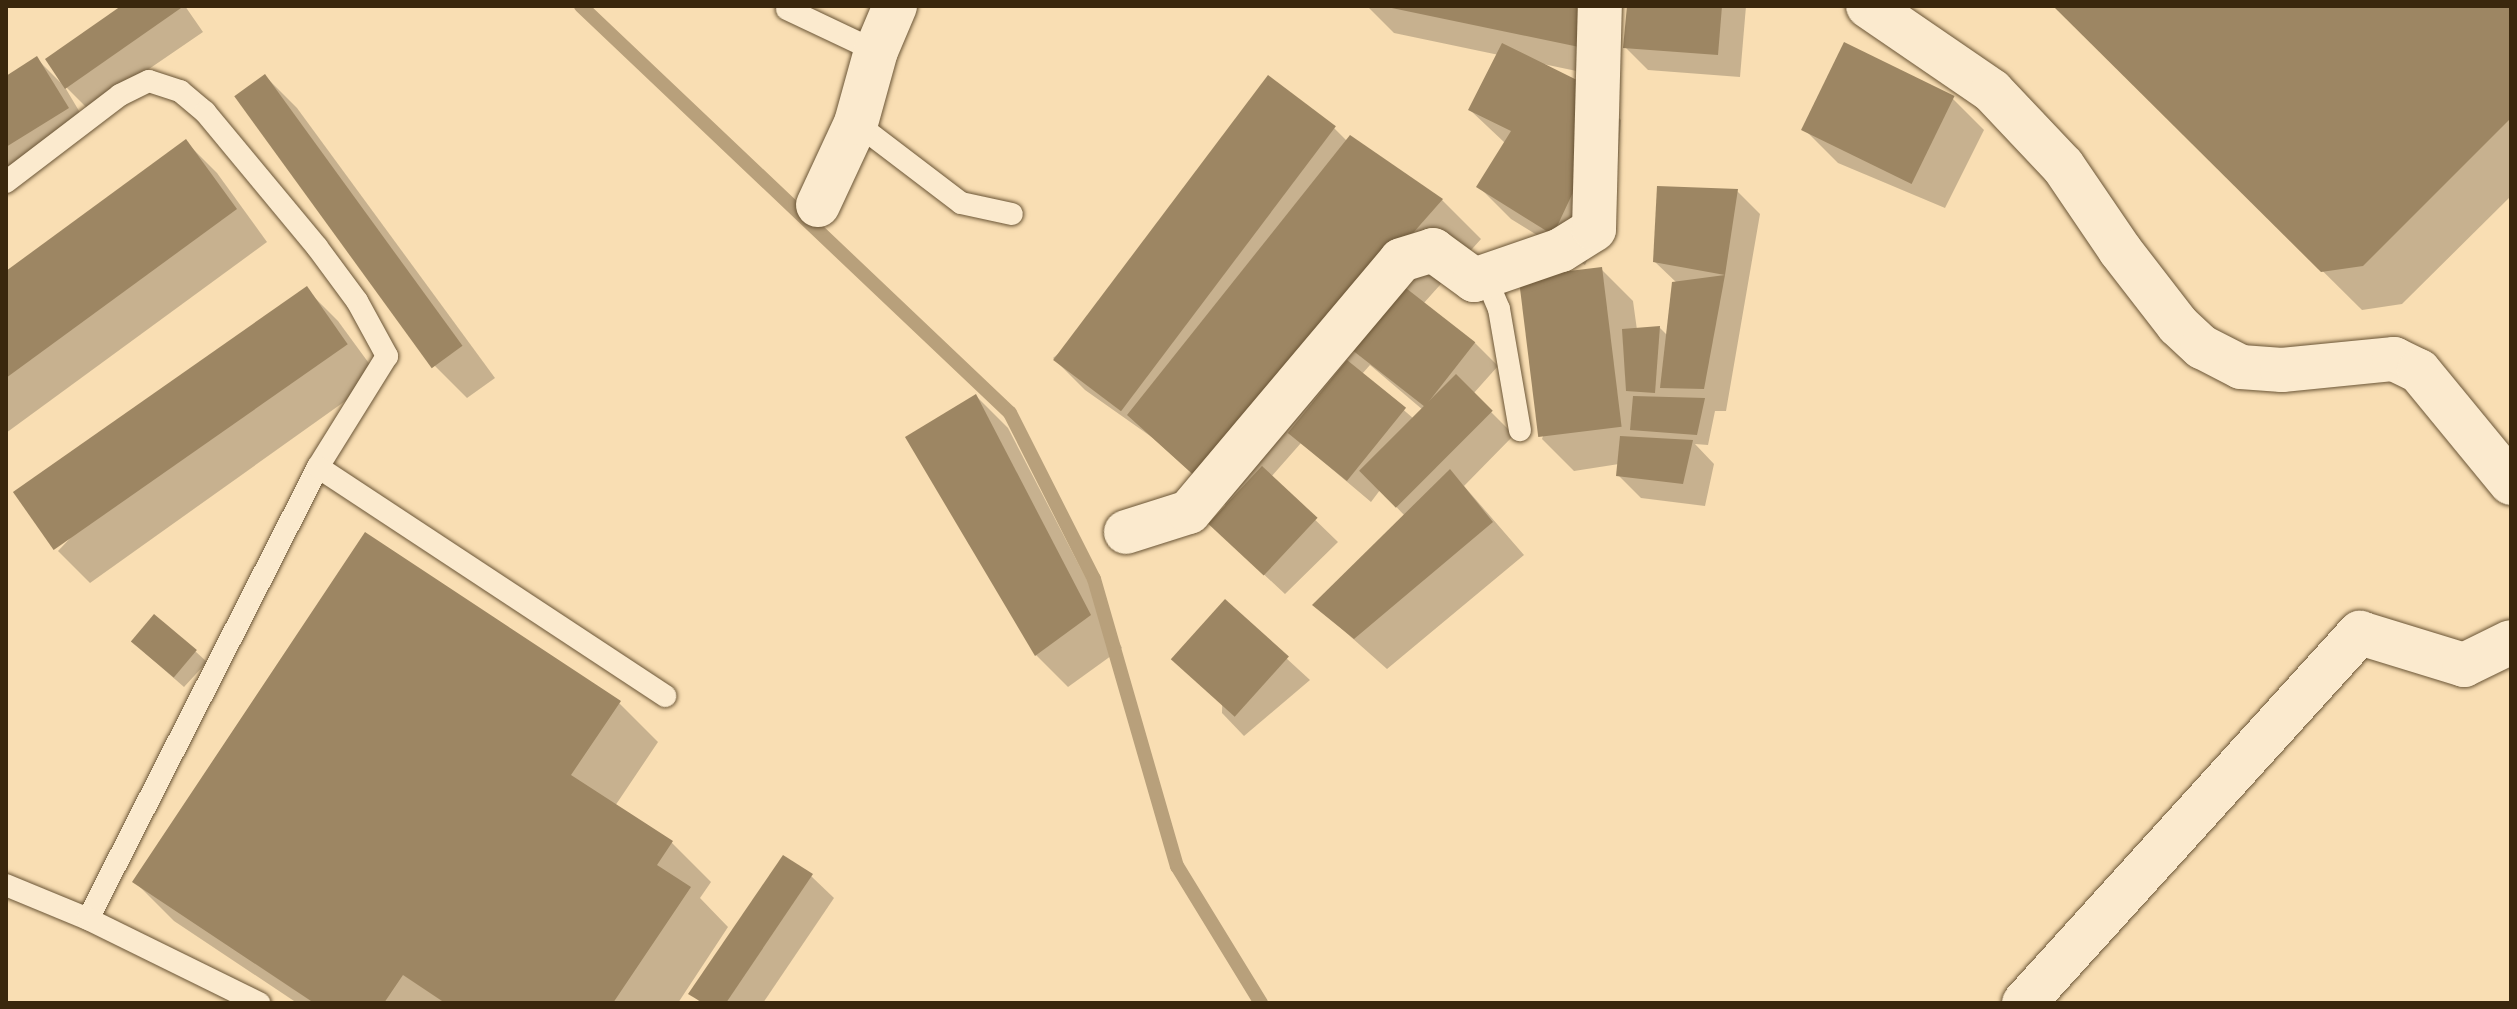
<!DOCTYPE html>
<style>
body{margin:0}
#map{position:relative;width:2517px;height:1009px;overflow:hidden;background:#f9deb3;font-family:Alegreya,serif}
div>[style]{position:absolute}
.shadow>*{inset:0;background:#0003}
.stream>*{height:14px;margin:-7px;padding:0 7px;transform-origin:7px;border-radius:7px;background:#b8a07b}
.building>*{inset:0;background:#9d8663;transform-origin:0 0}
.roads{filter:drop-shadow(0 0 2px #6a5536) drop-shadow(0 0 2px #6a5536)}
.service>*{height:22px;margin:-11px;padding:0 11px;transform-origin:11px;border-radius:11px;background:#fbeace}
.minor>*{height:44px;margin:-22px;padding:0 22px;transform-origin:22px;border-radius:22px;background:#fbeace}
span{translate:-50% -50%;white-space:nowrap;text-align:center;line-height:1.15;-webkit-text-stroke:7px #fbeace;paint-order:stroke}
.frame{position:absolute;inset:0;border:8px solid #3a270d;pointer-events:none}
</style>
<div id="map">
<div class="shadow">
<div style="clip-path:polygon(124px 6px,185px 6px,203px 32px,89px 110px,63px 84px,91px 131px,6px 184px,6px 78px,37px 59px,61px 83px,47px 60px)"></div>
<div style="clip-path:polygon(1367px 6px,1615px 6px,1615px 79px,1543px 64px,1588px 88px,1621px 120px,1615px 202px,1585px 265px,1511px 219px,1479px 187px,1505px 143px,1470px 110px,1499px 55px,1394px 33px)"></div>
<div style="clip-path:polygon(1629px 6px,1746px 6px,1740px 77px,1648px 70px,1625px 47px)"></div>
<div style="clip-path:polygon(2055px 6px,2511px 6px,2511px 196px,2402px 304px,2362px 310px)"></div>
<div style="clip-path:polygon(265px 76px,297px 108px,495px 378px,467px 398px,435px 366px,236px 96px)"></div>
<div style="clip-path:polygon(1952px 98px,1984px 130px,1945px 208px,1838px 163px,1806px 131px)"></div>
<div style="clip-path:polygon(evenodd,1334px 128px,1348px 142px,1442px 200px,1481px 239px,1423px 304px,1475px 343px,1498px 366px,1473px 394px,1514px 435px,1464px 486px,1524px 555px,1387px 669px,1315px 605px,1405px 516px,1380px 490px,1371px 502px,1301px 443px,1271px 477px,1338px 542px,1285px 594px,1230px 543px,1225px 504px,1153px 438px,1085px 390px,1053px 358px,1334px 128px,1370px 365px,1423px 410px,1414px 419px,1362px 374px,1370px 365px)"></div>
<div style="clip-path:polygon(185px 141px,217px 173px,267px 242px,6px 433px,6px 274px)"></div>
<div style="clip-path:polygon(1737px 191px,1760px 214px,1726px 411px,1715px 411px,1708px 445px,1695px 444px,1714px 464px,1705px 506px,1641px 498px,1618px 475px,1619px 464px,1574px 471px,1542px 439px,1601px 269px,1633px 301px,1637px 330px,1660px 328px,1668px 336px,1677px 283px,1655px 262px)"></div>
<div style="clip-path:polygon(306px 289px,338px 321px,379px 377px,90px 583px,58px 551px)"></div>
<div style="clip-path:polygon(976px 396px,1008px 428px,1122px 648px,1068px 687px,1036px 655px,908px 438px)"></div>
<div style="clip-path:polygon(1225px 602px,1310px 680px,1244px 736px,1222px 713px)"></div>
<div style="clip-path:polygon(195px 651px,207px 662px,184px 687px,145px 653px)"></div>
<div style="clip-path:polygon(619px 703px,658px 742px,615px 806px,672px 843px,711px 882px,700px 898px,728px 927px,678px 1003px,297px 1003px,174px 921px,135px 882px)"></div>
<div style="clip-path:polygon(811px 876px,834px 898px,763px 1003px,701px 1003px,691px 993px)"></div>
</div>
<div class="stream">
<div style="left:581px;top:6px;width:591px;rotate:43.49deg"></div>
<div style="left:1010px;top:413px;width:186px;rotate:63.2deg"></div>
<div style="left:1094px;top:579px;width:299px;rotate:73.9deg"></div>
<div style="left:1177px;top:866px;width:161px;rotate:58.5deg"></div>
</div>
<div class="building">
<div style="clip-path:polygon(121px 6px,181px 8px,65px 89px,45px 59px)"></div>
<div style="clip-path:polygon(1584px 6px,1584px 48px,1387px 7px,1387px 6px)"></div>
<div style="clip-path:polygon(1627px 6px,1722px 6px,1718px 55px,1623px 48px)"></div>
<div style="clip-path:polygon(2053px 6px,2511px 6px,2511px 118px,2363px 266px,2321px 272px)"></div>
<div style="left:1844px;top:42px;width:123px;height:98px;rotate:26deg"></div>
<div style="clip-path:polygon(1502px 43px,1589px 86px,1584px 169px,1553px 235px,1476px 187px,1511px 131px,1468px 110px)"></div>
<div style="clip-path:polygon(37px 56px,69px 108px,6px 147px,6px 76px)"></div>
<div style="left:265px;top:74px;width:336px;height:38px;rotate:54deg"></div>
<div style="left:1268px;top:75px;width:85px;height:357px;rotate:37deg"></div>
<div style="clip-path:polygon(1350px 135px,1443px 199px,1197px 478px,1127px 415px)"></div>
<div style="clip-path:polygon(186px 139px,237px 209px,6px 378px,6px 271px)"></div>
<div style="clip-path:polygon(1657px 186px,1738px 189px,1725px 275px,1653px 262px)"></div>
<div style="left:1602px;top:267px;width:161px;height:84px;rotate:83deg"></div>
<div style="clip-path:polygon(1725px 275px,1704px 389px,1660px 388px,1672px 282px)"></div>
<div style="left:1402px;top:285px;width:93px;height:82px;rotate:38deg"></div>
<div style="left:307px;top:286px;width:71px;height:359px;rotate:55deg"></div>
<div style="clip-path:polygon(1660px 326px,1655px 393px,1626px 391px,1622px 329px)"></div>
<div style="left:1347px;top:360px;width:76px;height:94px;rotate:39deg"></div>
<div style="left:1456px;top:374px;width:52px;height:137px;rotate:45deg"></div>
<div style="clip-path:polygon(976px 394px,1091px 615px,1035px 656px,905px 437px)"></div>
<div style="clip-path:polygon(1633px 396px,1705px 398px,1697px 435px,1630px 430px)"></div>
<div style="clip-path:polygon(1620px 436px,1693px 440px,1683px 484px,1616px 476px)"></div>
<div style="left:1262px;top:466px;width:76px;height:79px;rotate:43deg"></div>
<div style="clip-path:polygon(1450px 469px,1493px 522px,1354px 639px,1312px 605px)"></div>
<div style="clip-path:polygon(365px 532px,621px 701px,571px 775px,673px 841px,657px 865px,691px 887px,613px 1003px,445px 1003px,403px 975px,384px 1003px,314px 1003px,132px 882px)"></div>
<div style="left:1225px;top:599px;width:86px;height:81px;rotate:42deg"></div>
<div style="left:154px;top:614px;width:56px;height:36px;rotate:40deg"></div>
<div style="clip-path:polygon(783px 855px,813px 874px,726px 1003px,703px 1003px,688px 994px)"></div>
</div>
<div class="roads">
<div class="service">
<div style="left:787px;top:9px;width:98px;rotate:25.3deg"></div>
<div style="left:856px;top:123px;width:132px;rotate:37.3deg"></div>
<div style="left:961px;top:203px;width:52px;rotate:12.2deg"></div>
<div style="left:6px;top:182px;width:143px;rotate:-37.3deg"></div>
<div style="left:120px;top:95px;width:32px;rotate:-26deg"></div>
<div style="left:149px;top:81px;width:33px;rotate:18deg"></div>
<div style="left:180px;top:91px;width:33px;rotate:40deg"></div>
<div style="left:205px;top:112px;width:175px;rotate:50.3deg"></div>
<div style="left:317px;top:247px;width:67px;rotate:53.5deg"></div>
<div style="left:357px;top:301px;width:63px;rotate:61.4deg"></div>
<div style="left:387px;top:356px;width:131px;rotate:121.9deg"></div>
<div style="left:318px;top:467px;width:507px;rotate:116.97deg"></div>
<div style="left:1485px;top:276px;width:36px;rotate:67deg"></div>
<div style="left:1499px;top:309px;width:123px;rotate:80.2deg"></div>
<div style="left:318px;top:467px;width:416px;rotate:33.4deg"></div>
<div style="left:6px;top:885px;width:89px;rotate:22.5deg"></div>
<div style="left:88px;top:919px;width:191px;rotate:26.2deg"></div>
</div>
<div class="minor">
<div style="left:1868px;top:6px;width:150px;rotate:34.4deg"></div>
<div style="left:1992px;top:91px;width:103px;rotate:46.6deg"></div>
<div style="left:2063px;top:166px;width:102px;rotate:55.8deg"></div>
<div style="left:2120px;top:250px;width:95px;rotate:52.3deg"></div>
<div style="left:2178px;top:325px;width:33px;rotate:43deg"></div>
<div style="left:2202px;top:347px;width:44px;rotate:27.1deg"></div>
<div style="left:2241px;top:367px;width:41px;rotate:4.2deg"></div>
<div style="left:2282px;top:370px;width:113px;rotate:-5.6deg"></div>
<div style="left:2394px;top:359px;width:28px;rotate:26deg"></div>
<div style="left:2419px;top:371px;width:145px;rotate:50.6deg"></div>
<div style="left:818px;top:205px;width:90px;rotate:-65.1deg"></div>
<div style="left:856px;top:123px;width:75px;rotate:-74.5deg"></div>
<div style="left:876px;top:51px;width:49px;rotate:-67.1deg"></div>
<div style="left:1126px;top:532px;width:66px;rotate:-17.6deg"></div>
<div style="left:1189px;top:512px;width:329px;rotate:-49.9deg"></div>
<div style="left:1401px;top:260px;width:34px;rotate:-17deg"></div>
<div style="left:1433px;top:250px;width:51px;rotate:36.2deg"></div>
<div style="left:1474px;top:280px;width:92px;rotate:-19deg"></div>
<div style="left:1561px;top:250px;width:39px;rotate:-32deg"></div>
<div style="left:1594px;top:229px;width:223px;rotate:-88.5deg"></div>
<div style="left:2024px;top:1003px;width:500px;rotate:-47.8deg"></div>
<div style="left:2360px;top:633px;width:109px;rotate:17.1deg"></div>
<div style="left:2464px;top:665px;width:52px;rotate:-26.1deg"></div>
</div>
</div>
<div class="frame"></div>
</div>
